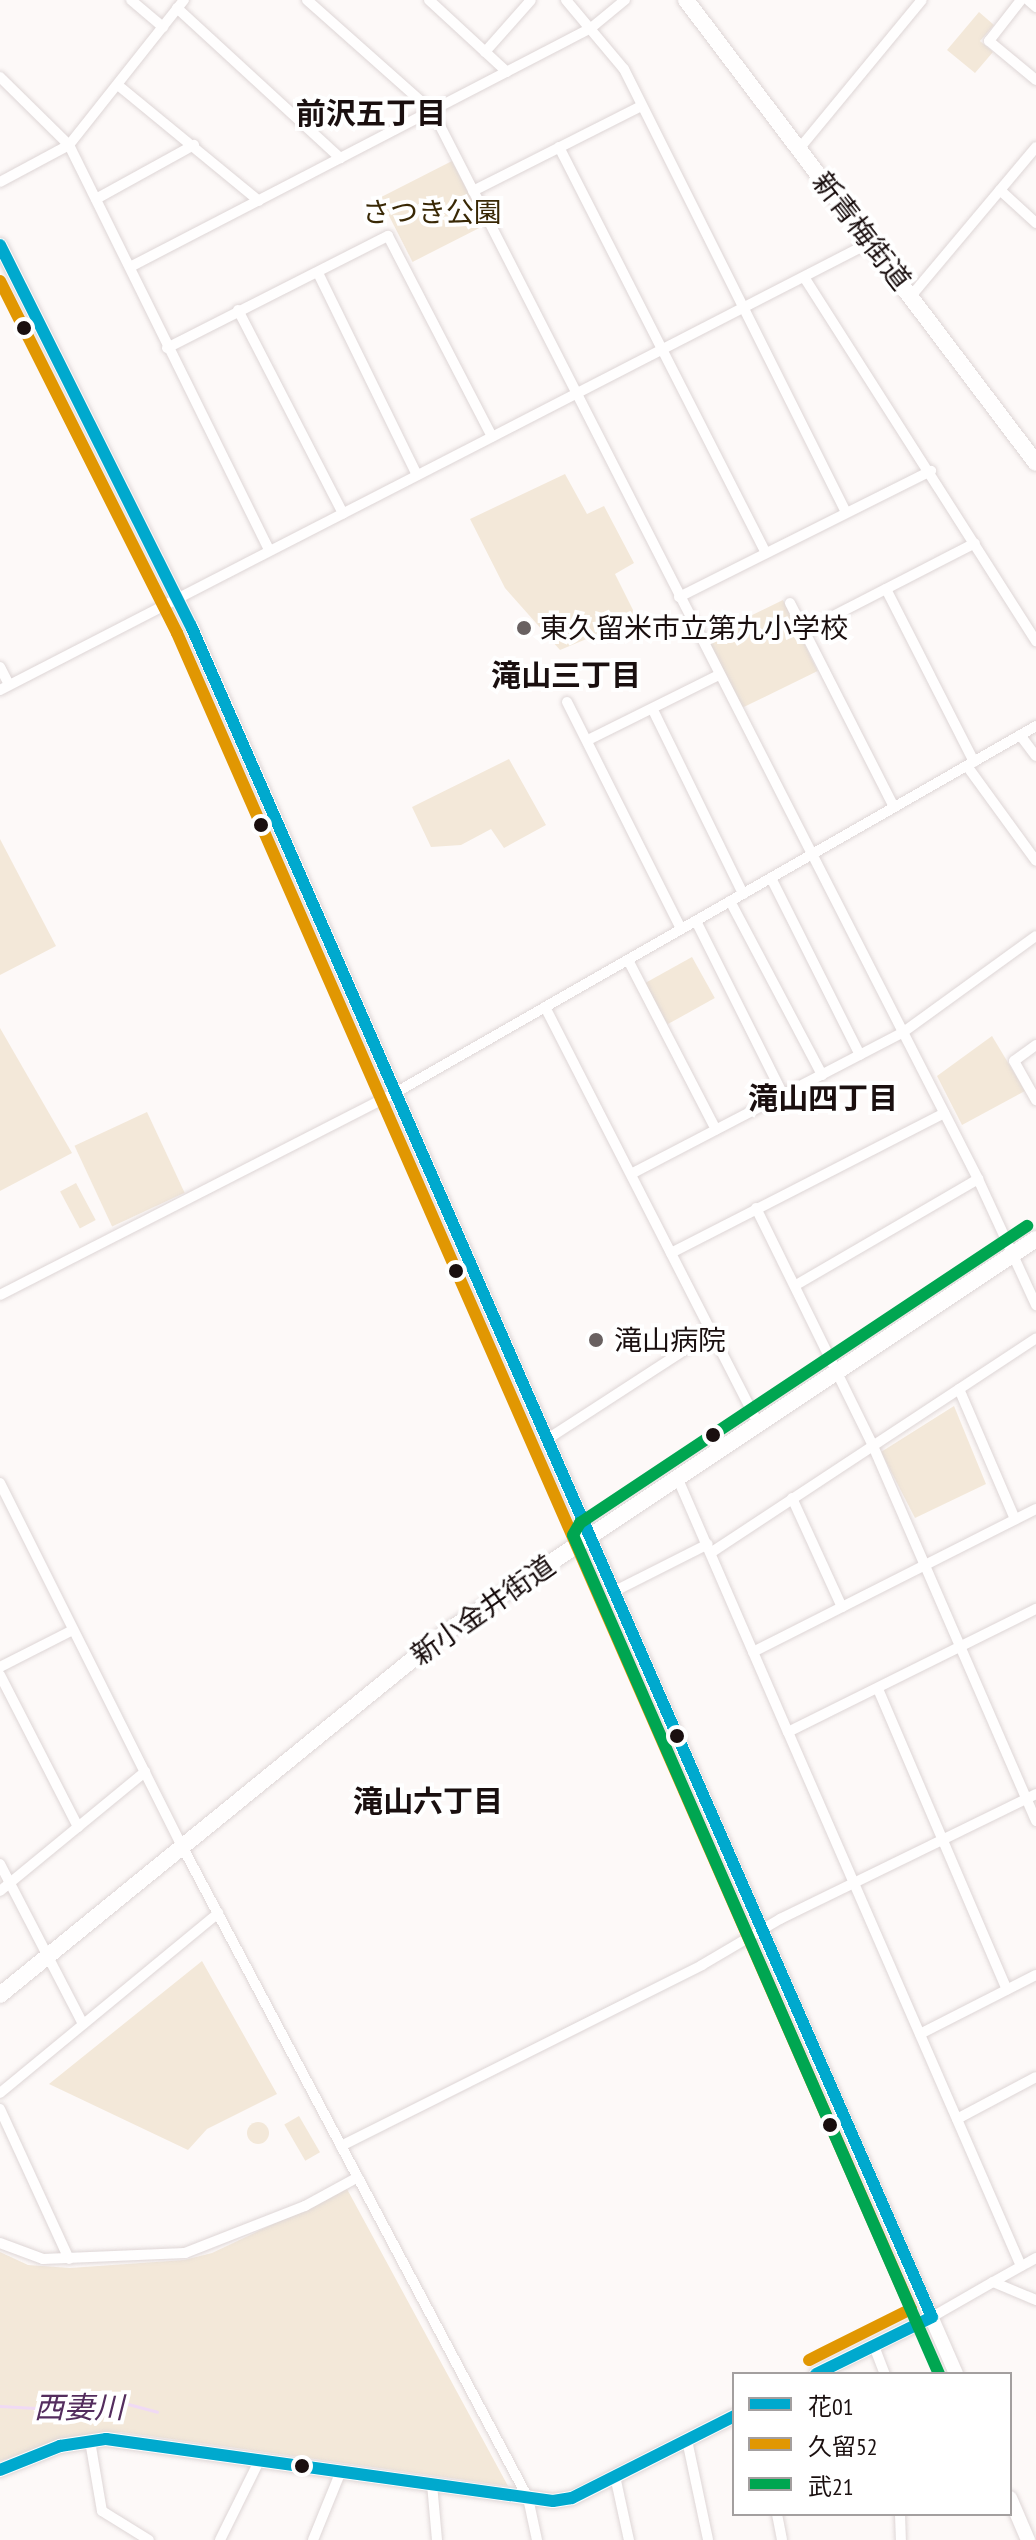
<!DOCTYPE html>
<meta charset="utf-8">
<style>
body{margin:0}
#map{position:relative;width:1036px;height:2540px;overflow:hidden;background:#fdf9f8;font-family:"PT Sans Narrow","Noto Sans JP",sans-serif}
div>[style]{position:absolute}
.green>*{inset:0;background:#f3e8d9;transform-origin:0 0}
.round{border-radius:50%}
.stream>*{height:3px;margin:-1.5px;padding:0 1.5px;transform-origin:1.5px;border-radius:1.5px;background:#f0daf4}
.roads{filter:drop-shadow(0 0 2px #ded6d6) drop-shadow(0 0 2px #ded6d6)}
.street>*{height:10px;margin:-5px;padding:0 5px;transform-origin:5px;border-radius:5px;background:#fffefe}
.secondary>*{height:14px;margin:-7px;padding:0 7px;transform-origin:7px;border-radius:7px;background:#fffefe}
.primary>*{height:16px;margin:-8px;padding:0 8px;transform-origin:8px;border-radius:8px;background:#fffefe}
.bus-1>*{height:12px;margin:-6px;padding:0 6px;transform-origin:6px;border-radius:6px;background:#00a9ce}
.bus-2>*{height:12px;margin:-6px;padding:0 6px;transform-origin:6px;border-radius:6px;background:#e19702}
.bus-3>*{height:12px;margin:-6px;padding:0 6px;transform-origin:6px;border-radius:6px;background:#00a651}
.dots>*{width:22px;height:22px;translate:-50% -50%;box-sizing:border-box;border:4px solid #fff;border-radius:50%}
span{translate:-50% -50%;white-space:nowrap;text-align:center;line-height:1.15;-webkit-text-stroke:8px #fff;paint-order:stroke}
.park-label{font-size:28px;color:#392805}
.street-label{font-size:28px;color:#1a0f0f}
.poi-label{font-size:28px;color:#1a0f0f}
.left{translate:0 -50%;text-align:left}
.neighbourhood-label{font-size:30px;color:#1a0f0f;font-weight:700}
.water-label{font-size:30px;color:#542d5e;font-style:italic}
.legend{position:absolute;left:732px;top:2372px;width:280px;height:144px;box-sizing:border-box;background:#fff;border:2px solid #a39f9f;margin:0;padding:10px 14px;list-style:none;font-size:24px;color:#1a0f0f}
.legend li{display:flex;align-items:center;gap:16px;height:40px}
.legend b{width:40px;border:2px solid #a39f9f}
</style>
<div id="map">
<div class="green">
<div style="clip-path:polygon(979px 12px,994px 25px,980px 41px,993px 52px,975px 73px,947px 50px)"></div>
<div style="left:452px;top:161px;width:72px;height:81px;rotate:63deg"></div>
<div style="clip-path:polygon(565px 474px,587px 514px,604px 506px,634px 563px,615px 574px,637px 618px,560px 650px,505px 588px,470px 519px)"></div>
<div style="left:783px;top:600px;width:79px;height:85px;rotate:64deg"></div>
<div style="clip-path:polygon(509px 759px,546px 825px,504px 848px,491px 829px,461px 845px,431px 847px,412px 807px)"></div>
<div style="clip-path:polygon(0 839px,56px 946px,0 975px)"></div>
<div style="left:692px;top:957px;width:47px;height:54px;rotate:61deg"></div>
<div style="clip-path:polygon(0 1028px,72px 1153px,0 1191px)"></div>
<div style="clip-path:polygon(992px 1036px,1025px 1091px,962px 1125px,937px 1076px)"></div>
<div style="left:147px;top:1112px;width:89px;height:80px;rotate:65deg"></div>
<div style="left:76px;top:1183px;width:42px;height:18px;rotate:62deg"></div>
<div style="clip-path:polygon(954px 1406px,986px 1484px,915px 1518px,881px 1452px)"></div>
<div style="clip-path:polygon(202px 1961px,277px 2094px,207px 2129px,188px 2150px,49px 2084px)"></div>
<div style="left:299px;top:2116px;width:42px;height:17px;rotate:60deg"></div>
<div class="round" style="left:247px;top:2122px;width:22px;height:22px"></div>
<div style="clip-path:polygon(347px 2189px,508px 2486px,121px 2432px,76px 2436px,0 2461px,0 2252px,28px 2265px,70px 2268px,184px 2260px,212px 2253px)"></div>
</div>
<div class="stream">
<div style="left:0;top:2406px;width:72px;rotate:3.2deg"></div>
<div style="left:72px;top:2410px;width:56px;rotate:-6.1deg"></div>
<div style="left:128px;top:2404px;width:30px;rotate:15deg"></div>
</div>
<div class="roads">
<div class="street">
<div style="left:131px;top:0;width:42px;rotate:40.2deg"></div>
<div style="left:307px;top:0;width:169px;rotate:41.6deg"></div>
<div style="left:433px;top:112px;width:1198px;rotate:62.94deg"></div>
<div style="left:978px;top:1179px;width:139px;rotate:65.3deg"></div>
<div style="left:429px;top:0;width:106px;rotate:42.7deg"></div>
<div style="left:566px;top:0;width:90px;rotate:50deg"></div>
<div style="left:624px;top:69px;width:496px;rotate:63.4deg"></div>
<div style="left:1021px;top:0;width:52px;rotate:128deg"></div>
<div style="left:989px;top:41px;width:61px;rotate:39.7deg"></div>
<div style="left:1028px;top:0;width:11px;rotate:41deg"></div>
<div style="left:177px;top:8px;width:222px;rotate:42.6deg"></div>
<div style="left:485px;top:52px;width:69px;rotate:-48.5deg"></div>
<div style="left:0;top:77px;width:97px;rotate:44.6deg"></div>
<div style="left:69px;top:145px;width:452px;rotate:63.7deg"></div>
<div style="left:119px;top:86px;width:181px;rotate:39.4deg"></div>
<div style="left:559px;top:147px;width:454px;rotate:63deg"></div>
<div style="left:799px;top:149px;width:193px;rotate:-50.5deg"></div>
<div style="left:0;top:182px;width:78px;rotate:-28.2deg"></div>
<div style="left:69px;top:145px;width:185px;rotate:-51.6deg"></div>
<div style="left:1000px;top:190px;width:49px;rotate:42.5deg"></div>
<div style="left:473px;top:191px;width:188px;rotate:-26.8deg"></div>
<div style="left:96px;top:199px;width:112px;rotate:-28.9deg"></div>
<div style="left:130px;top:267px;width:519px;rotate:-27.4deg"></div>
<div style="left:591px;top:28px;width:44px;rotate:-39.5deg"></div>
<div style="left:318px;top:273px;width:225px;rotate:63.9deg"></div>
<div style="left:804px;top:277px;width:432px;rotate:57.5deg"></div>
<div style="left:912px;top:295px;width:193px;rotate:-50deg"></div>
<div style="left:238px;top:310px;width:229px;rotate:62.7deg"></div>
<div style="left:167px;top:348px;width:248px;rotate:-26.9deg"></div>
<div style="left:388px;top:236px;width:226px;rotate:62.6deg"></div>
<div style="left:886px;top:589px;width:194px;rotate:63deg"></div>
<div style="left:679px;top:597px;width:282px;rotate:-26.6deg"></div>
<div style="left:790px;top:603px;width:229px;rotate:63deg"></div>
<div style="left:804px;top:631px;width:192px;rotate:-27.2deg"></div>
<div style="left:0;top:667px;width:20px;rotate:63deg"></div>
<div style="left:0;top:690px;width:979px;rotate:-27.22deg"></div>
<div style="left:567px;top:702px;width:254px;rotate:63.3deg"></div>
<div style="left:653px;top:710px;width:205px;rotate:63.9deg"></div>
<div style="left:1020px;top:735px;width:26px;rotate:53deg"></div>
<div style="left:588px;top:740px;width:146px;rotate:-26.4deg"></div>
<div style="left:967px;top:766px;width:117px;rotate:54deg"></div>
<div style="left:771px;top:878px;width:198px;rotate:63.3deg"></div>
<div style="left:730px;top:901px;width:197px;rotate:62.1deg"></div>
<div style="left:696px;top:921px;width:195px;rotate:63.4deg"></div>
<div style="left:628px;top:960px;width:191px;rotate:62.6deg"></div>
<div style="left:545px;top:1007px;width:468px;rotate:62.9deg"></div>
<div style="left:1036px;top:1045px;width:27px;rotate:144deg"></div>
<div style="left:1014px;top:1061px;width:45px;rotate:60.6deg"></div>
<div style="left:631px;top:1174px;width:305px;rotate:-27.5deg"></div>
<div style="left:902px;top:1033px;width:165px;rotate:-35.9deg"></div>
<div style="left:756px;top:1208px;width:265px;rotate:63.8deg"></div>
<div style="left:873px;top:1446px;width:409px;rotate:66.5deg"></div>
<div style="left:671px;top:1253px;width:307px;rotate:-27.1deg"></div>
<div style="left:796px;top:1285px;width:211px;rotate:-30.2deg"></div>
<div style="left:0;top:1295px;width:444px;rotate:-27.1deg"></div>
<div style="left:395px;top:1093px;width:739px;rotate:-29.79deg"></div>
<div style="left:959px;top:1389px;width:142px;rotate:66.7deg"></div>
<div style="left:546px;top:1440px;width:197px;rotate:-33deg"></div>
<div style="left:677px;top:1477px;width:278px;rotate:66.5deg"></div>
<div style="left:0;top:1483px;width:406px;rotate:63.4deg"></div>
<div style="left:182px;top:1846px;width:738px;rotate:62.05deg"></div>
<div style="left:528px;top:2498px;width:43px;rotate:77.9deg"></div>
<div style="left:792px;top:1498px;width:120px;rotate:65.4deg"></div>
<div style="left:712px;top:1552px;width:388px;rotate:-33.4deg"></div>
<div style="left:613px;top:1592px;width:106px;rotate:-26.8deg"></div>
<div style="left:753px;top:1652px;width:317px;rotate:-26.8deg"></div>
<div style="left:0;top:1667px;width:82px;rotate:-26.9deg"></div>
<div style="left:0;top:1675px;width:171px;rotate:62.8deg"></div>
<div style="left:878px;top:1689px;width:327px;rotate:66.8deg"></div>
<div style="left:0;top:1864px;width:180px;rotate:62.6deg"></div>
<div style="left:0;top:1891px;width:188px;rotate:-39.4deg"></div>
<div style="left:920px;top:2034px;width:130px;rotate:-27deg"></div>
<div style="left:0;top:2093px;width:283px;rotate:-39.5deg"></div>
<div style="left:0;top:2109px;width:165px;rotate:65.3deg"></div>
<div style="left:957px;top:2119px;width:89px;rotate:-28deg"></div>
<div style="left:341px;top:2146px;width:404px;rotate:-26.6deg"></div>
<div style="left:702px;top:1965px;width:91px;rotate:-30.5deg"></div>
<div style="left:780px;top:1919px;width:285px;rotate:-26deg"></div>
<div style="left:0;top:2243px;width:46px;rotate:20.4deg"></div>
<div style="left:43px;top:2259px;width:142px;rotate:-2.4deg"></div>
<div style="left:185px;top:2253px;width:129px;rotate:-21.4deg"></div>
<div style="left:305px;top:2206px;width:60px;rotate:-28.7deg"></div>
<div style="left:1021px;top:2266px;width:583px;rotate:-113.57deg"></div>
<div style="left:788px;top:1732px;width:277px;rotate:-26.4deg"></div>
<div style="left:993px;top:2282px;width:49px;rotate:-29.2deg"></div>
<div style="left:932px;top:2317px;width:70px;rotate:-29.8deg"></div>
<div style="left:993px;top:2282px;width:47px;rotate:22.7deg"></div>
<div style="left:874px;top:2346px;width:30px;rotate:69deg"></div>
<div style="left:687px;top:2440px;width:102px;rotate:78.1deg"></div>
<div style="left:90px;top:2441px;width:71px;rotate:80.3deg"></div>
<div style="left:102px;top:2511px;width:55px;rotate:31.7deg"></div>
<div style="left:615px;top:2476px;width:66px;rotate:77.7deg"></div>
<div style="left:432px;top:2484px;width:56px;rotate:84.9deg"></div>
<div style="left:777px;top:2514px;width:26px;rotate:79deg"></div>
<div style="left:900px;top:2514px;width:26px;rotate:88deg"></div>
<div style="left:220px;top:2540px;width:88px;rotate:-63.7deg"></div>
<div style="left:313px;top:2540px;width:74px;rotate:-67.9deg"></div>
</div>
<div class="secondary">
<div style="left:0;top:245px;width:426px;rotate:63.4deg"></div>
<div style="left:191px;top:626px;width:1908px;rotate:66.36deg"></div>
<div style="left:816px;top:2374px;width:129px;rotate:-26.2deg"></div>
<div style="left:0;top:2470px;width:65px;rotate:-21.8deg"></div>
<div style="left:60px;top:2446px;width:47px;rotate:-8.7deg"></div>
<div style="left:106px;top:2439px;width:451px;rotate:7.9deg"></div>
<div style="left:553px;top:2501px;width:19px;rotate:-9deg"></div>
<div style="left:572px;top:2498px;width:182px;rotate:-26.8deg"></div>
<div style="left:1010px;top:2498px;width:46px;rotate:66.8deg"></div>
</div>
<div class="primary">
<div style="left:686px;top:0;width:580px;rotate:52.91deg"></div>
<div style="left:0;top:1995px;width:574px;rotate:-39.13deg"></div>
<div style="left:445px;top:1633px;width:710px;rotate:-33.69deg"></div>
</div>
</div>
<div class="bus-1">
<div style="left:0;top:245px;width:426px;rotate:63.4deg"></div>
<div style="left:191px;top:626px;width:1846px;rotate:66.34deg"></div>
<div style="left:932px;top:2317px;width:129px;rotate:153.8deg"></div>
<div style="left:0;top:2470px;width:65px;rotate:-21.8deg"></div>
<div style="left:60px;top:2446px;width:47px;rotate:-8.7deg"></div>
<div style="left:106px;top:2439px;width:451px;rotate:7.9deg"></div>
<div style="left:553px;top:2501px;width:19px;rotate:-9deg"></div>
<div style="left:572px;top:2498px;width:182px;rotate:-26.8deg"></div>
</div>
<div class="bus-2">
<div style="left:0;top:281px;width:394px;rotate:63.3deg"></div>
<div style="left:177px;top:633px;width:1830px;rotate:66.35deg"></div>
<div style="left:911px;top:2309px;width:114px;rotate:153.4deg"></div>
</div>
<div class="bus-3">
<div style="left:939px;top:2374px;width:915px;rotate:-113.57deg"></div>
<div style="left:573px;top:1535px;width:14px;rotate:-60deg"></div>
<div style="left:580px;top:1523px;width:537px;rotate:-33.6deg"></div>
</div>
<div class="dots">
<div style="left:24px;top:328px;background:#1a0f0f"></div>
<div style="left:524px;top:628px;background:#696161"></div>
<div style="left:261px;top:825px;background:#1a0f0f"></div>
<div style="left:456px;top:1271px;background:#1a0f0f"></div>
<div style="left:596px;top:1340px;background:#696161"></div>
<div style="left:713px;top:1435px;background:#1a0f0f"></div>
<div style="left:677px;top:1736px;background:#1a0f0f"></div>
<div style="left:830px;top:2125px;background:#1a0f0f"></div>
<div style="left:302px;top:2466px;background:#1a0f0f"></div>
</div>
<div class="park-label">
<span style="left:432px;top:212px">さつき公園</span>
</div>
<div class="street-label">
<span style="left:862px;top:231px;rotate:52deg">新青梅街道</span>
<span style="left:483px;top:1610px;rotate:-35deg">新小金井街道</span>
</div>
<div class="poi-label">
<span class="left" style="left:540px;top:628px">東久留米市立第九小学校</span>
<span class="left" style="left:614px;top:1340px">滝山病院</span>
</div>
<div class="neighbourhood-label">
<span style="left:371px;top:113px">前沢五丁目</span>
<span style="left:566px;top:675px">滝山三丁目</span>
<span style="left:823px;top:1098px">滝山四丁目</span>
<span style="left:428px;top:1801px">滝山六丁目</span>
</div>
<div class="water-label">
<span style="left:79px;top:2407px">西妻川</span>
</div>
<ul class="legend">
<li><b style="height:10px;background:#00a9ce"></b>花01</li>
<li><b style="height:10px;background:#e19702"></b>久留52</li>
<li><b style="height:10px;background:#00a651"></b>武21</li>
</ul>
</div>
